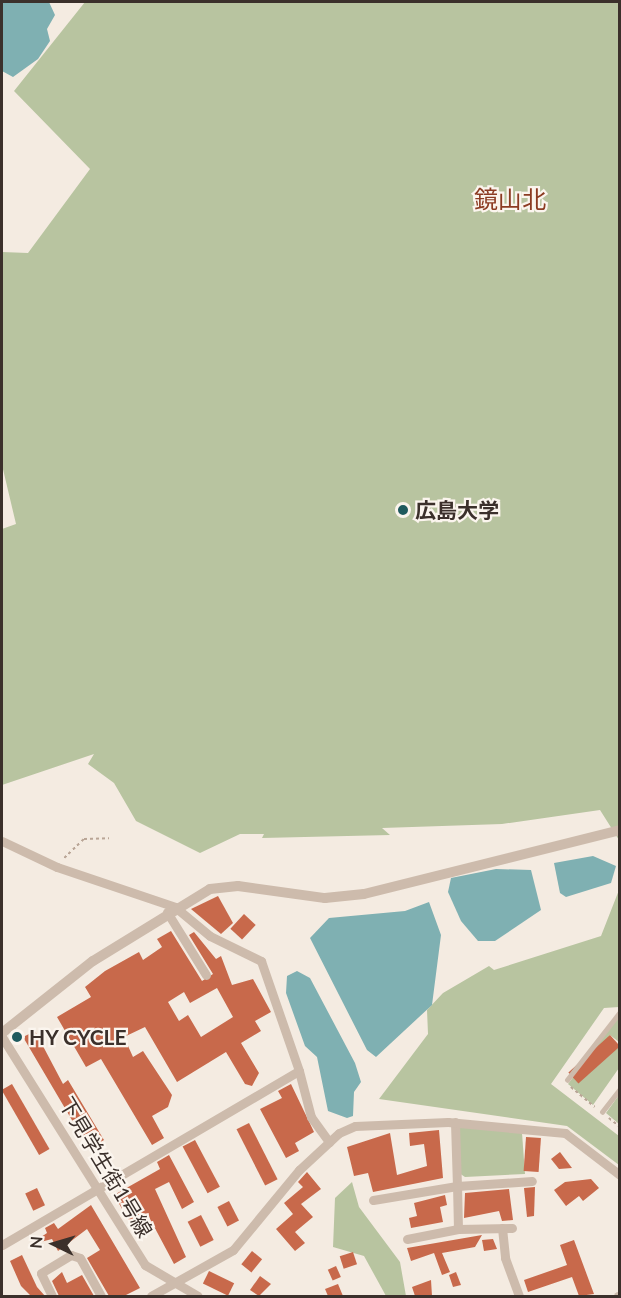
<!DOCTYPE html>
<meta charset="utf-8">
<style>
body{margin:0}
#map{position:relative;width:621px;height:1298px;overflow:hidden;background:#f4ebe1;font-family:Lato,"Noto Sans JP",sans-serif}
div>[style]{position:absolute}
.green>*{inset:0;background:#b8c4a0}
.water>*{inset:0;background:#7fb0b2}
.building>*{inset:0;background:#c8694b;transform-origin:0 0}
.path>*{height:1.5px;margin-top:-0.75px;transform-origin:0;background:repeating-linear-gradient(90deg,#b9a596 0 3px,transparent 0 6px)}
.service>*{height:4.5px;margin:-2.25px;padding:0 2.25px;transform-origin:2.25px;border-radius:2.25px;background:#cdbbac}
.minor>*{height:9px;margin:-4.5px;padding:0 4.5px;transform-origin:4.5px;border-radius:4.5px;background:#cdbbac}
.tertiary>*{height:10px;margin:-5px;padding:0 5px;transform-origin:5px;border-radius:5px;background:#cdbbac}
.dots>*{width:16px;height:16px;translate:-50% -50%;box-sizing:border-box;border:3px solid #fbf5ee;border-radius:50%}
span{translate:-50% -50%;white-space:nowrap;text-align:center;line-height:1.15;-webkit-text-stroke:4.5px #fbf5ee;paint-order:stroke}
.poi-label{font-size:21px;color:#3b302b;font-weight:700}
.left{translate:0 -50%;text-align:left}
.street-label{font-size:21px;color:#3b302b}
.quarter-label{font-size:24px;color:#8c3b22}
.frame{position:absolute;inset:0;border:3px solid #3b302b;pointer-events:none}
.north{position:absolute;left:24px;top:1214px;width:60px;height:60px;-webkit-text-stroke:4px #fbf5ee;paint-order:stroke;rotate:275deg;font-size:16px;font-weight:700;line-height:24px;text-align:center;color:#3b302b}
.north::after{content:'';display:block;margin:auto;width:21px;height:27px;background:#3b302b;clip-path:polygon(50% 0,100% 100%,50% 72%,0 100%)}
</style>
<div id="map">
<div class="green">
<div style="clip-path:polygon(85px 2px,619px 2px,619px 840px,600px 810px,502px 824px,382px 828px,390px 835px,262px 838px,264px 834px,240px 834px,200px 853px,136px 821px,114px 783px,88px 764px,94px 754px,2px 785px,2px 529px,16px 524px,2px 465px,2px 252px,28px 253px,90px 169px,14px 91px)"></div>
<div style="clip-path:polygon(619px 890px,619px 1007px,604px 1008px,551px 1084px,619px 1136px,619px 1165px,567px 1126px,379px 1099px,428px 1034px,427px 1010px,443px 993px,489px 966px,494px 970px,601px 936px)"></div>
<div style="clip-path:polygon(619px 1016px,619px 1042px,610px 1035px,578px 1080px,619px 1046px,619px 1068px,593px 1105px,568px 1084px)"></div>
<div style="clip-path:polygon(619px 1095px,618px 1111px,619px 1124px,606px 1113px)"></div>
<div style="clip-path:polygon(458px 1124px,522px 1133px,525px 1174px,465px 1177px,459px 1173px)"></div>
<div style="clip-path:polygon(352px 1182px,359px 1207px,400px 1262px,406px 1296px,386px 1296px,364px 1256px,333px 1247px,335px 1198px)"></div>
</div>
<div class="water">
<div style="clip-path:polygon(2px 2px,49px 2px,55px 15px,47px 29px,50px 41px,38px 59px,13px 77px,2px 71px)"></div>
<div style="clip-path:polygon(593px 856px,616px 866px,611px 883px,566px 897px,560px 893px,554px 863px)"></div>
<div style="clip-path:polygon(496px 869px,531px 870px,541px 910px,495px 941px,478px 941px,461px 921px,448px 892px,451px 878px)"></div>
<div style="clip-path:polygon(429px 902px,441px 935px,432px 1005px,376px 1057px,367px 1050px,310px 938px,329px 918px,405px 911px)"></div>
<div style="clip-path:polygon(297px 971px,310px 978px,355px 1063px,361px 1082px,354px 1092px,353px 1116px,347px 1118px,328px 1111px,317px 1057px,305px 1046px,286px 993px,287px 976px)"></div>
</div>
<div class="building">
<div style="clip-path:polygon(218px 896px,233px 923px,221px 934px,191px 909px)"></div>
<div style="left:244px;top:914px;width:16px;height:20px;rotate:43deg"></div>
<div style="clip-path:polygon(evenodd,171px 931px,202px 981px,213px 974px,189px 935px,194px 932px,216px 959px,221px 956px,232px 985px,253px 979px,271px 1012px,255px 1021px,261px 1031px,241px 1043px,259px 1073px,252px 1086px,245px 1084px,226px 1052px,177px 1082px,145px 1027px,124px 1037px,133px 1057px,143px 1051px,172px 1095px,168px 1107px,152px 1116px,164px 1138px,152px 1145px,101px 1059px,86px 1067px,57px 1017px,91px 997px,85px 987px,105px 971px,139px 952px,143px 960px,162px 947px,157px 939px,171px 931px,217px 988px,233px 1017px,201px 1037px,188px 1015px,179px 1021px,168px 1002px,184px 992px,190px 1003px,217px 988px)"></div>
<div style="clip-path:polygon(35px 1031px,63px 1084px,68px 1080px,104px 1140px,89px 1149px,23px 1037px)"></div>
<div style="left:610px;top:1035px;width:15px;height:56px;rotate:48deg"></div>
<div style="left:12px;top:1084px;width:75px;height:12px;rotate:60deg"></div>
<div style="clip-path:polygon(291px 1084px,314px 1132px,295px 1143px,299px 1151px,286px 1158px,260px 1109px,282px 1098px,278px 1091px)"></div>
<div style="left:249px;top:1123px;width:63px;height:14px;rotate:63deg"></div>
<div style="clip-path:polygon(439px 1130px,443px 1178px,373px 1192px,368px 1173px,354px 1176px,347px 1147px,390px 1133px,397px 1175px,427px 1166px,424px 1144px,410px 1146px,409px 1133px)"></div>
<div style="left:526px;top:1137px;width:15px;height:34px;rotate:4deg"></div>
<div style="left:195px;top:1140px;width:53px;height:14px;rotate:62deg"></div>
<div style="clip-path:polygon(560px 1152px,572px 1168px,559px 1169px,551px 1159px)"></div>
<div style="clip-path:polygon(169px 1155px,194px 1202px,182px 1209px,169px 1182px,155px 1189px,186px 1257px,174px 1264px,149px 1217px,132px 1226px,114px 1195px,160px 1169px,157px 1162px)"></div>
<div style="clip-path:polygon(307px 1172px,321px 1189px,301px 1204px,313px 1217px,295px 1232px,305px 1243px,295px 1251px,276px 1229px,293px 1214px,284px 1203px,303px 1187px,298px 1182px)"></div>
<div style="clip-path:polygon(591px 1179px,599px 1188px,583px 1201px,579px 1196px,566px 1206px,554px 1190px,565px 1182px)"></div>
<div style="clip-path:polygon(535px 1187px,534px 1216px,527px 1217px,524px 1188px)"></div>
<div style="left:37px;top:1188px;width:19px;height:13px;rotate:65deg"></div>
<div style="clip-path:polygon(509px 1189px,513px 1220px,502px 1221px,499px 1211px,464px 1218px,465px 1193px)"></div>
<div style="clip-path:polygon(445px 1195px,447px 1205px,440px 1207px,443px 1222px,411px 1228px,409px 1218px,417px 1216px,414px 1203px)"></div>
<div style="left:229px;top:1201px;width:22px;height:13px;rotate:63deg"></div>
<div style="clip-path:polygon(91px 1205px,140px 1288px,124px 1296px,109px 1296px,87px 1258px,100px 1250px,87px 1229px,58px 1251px,52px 1239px,29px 1245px,47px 1233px,45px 1228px,54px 1223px,58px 1229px)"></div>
<div style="left:201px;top:1215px;width:28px;height:15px;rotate:63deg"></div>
<div style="clip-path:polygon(482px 1235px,475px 1247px,442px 1253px,450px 1272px,442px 1275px,434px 1253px,411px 1261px,407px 1248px)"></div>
<div style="clip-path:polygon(493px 1239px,497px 1249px,484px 1251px,482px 1240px)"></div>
<div style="clip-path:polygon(574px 1240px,594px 1294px,579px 1296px,572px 1277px,528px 1292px,524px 1280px,567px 1265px,560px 1245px)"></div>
<div style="left:252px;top:1251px;width:13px;height:17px;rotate:39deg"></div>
<div style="left:353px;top:1252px;width:13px;height:14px;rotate:72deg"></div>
<div style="clip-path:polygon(22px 1255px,37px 1287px,45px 1296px,31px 1296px,21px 1286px,10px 1261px)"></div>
<div style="left:336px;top:1266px;width:12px;height:9px;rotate:66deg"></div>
<div style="left:209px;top:1271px;width:28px;height:14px;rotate:26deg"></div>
<div style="clip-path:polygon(62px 1272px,67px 1283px,82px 1275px,94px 1296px,59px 1296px,52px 1281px)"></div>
<div style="clip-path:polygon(456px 1272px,461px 1285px,453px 1287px,449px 1275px)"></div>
<div style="clip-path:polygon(260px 1276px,271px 1284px,259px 1296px,250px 1290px)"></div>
<div style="clip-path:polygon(431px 1280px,432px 1296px,415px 1296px,412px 1287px)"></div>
<div style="clip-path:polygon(338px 1284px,343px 1296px,328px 1296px,325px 1289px)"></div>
</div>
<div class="path">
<div style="left:64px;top:858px;width:28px;rotate:-44deg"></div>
<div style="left:84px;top:839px;width:25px;rotate:-2deg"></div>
<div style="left:571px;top:1087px;width:31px;rotate:40deg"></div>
<div style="left:609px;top:1118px;width:14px;rotate:39deg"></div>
</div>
<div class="service">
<div style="left:567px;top:1080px;width:86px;rotate:-52.1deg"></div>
<div style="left:602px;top:1112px;width:29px;rotate:-52deg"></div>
</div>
<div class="minor">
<div style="left:2px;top:841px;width:61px;rotate:25.3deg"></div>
<div style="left:57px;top:867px;width:125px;rotate:18.7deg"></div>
<div style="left:175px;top:907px;width:45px;rotate:39.6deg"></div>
<div style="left:210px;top:936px;width:57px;rotate:26.1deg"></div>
<div style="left:261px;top:961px;width:116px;rotate:70.9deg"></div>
<div style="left:167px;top:912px;width:74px;rotate:58.2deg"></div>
<div style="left:2px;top:1037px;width:269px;rotate:57.9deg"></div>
<div style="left:145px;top:1265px;width:61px;rotate:30.3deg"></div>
<div style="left:373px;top:1200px;width:85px;rotate:-9.5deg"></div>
<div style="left:457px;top:1186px;width:64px;rotate:-91.8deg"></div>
<div style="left:502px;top:1228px;width:30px;rotate:84deg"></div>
<div style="left:505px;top:1258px;width:40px;rotate:69.8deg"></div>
<div style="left:512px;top:1228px;width:54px;rotate:178.9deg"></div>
<div style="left:458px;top:1229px;width:43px;rotate:-91.3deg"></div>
<div style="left:457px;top:1186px;width:75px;rotate:-3.8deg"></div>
<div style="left:407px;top:1239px;width:52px;rotate:-11.1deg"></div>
<div style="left:2px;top:1245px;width:344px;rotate:-30.4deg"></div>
<div style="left:299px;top:1071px;width:48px;rotate:75.4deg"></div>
<div style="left:311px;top:1117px;width:31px;rotate:54deg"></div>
<div style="left:52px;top:1296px;width:25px;rotate:-116deg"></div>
<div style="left:41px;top:1273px;width:35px;rotate:-31deg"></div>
<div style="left:71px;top:1255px;width:9px;rotate:18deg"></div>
<div style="left:80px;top:1258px;width:43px;rotate:61.1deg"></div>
<div style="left:151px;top:1296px;width:94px;rotate:-29.3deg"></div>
<div style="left:233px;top:1250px;width:104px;rotate:-50.5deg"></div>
<div style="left:299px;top:1170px;width:54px;rotate:-42.8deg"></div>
<div style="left:339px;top:1133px;width:17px;rotate:-24deg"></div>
<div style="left:355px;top:1126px;width:93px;rotate:-2.5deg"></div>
<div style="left:448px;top:1122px;width:118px;rotate:5.4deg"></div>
<div style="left:565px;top:1133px;width:69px;rotate:37.4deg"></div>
<div style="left:618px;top:1296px;width:2px"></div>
</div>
<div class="tertiary">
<div style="left:2px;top:1033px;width:116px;rotate:-38.4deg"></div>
<div style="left:93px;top:961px;width:137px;rotate:-31.6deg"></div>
<div style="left:210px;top:889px;width:28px;rotate:-6deg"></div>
<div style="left:238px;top:886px;width:88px;rotate:7.9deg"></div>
<div style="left:325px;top:898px;width:39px;rotate:-6deg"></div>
<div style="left:364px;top:894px;width:264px;rotate:-14deg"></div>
</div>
<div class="dots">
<div style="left:403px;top:510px;background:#1f5a5e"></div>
<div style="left:17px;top:1037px;background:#1f5a5e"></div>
</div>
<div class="poi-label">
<span class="left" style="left:415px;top:510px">広島大学</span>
<span class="left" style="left:29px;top:1037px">HY CYCLE</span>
</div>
<div class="street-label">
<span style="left:106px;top:1167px;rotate:59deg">下見学生街1号線</span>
</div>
<div class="quarter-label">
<span style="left:510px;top:199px">鏡山北</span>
</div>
<div class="frame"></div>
<div class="north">N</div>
</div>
